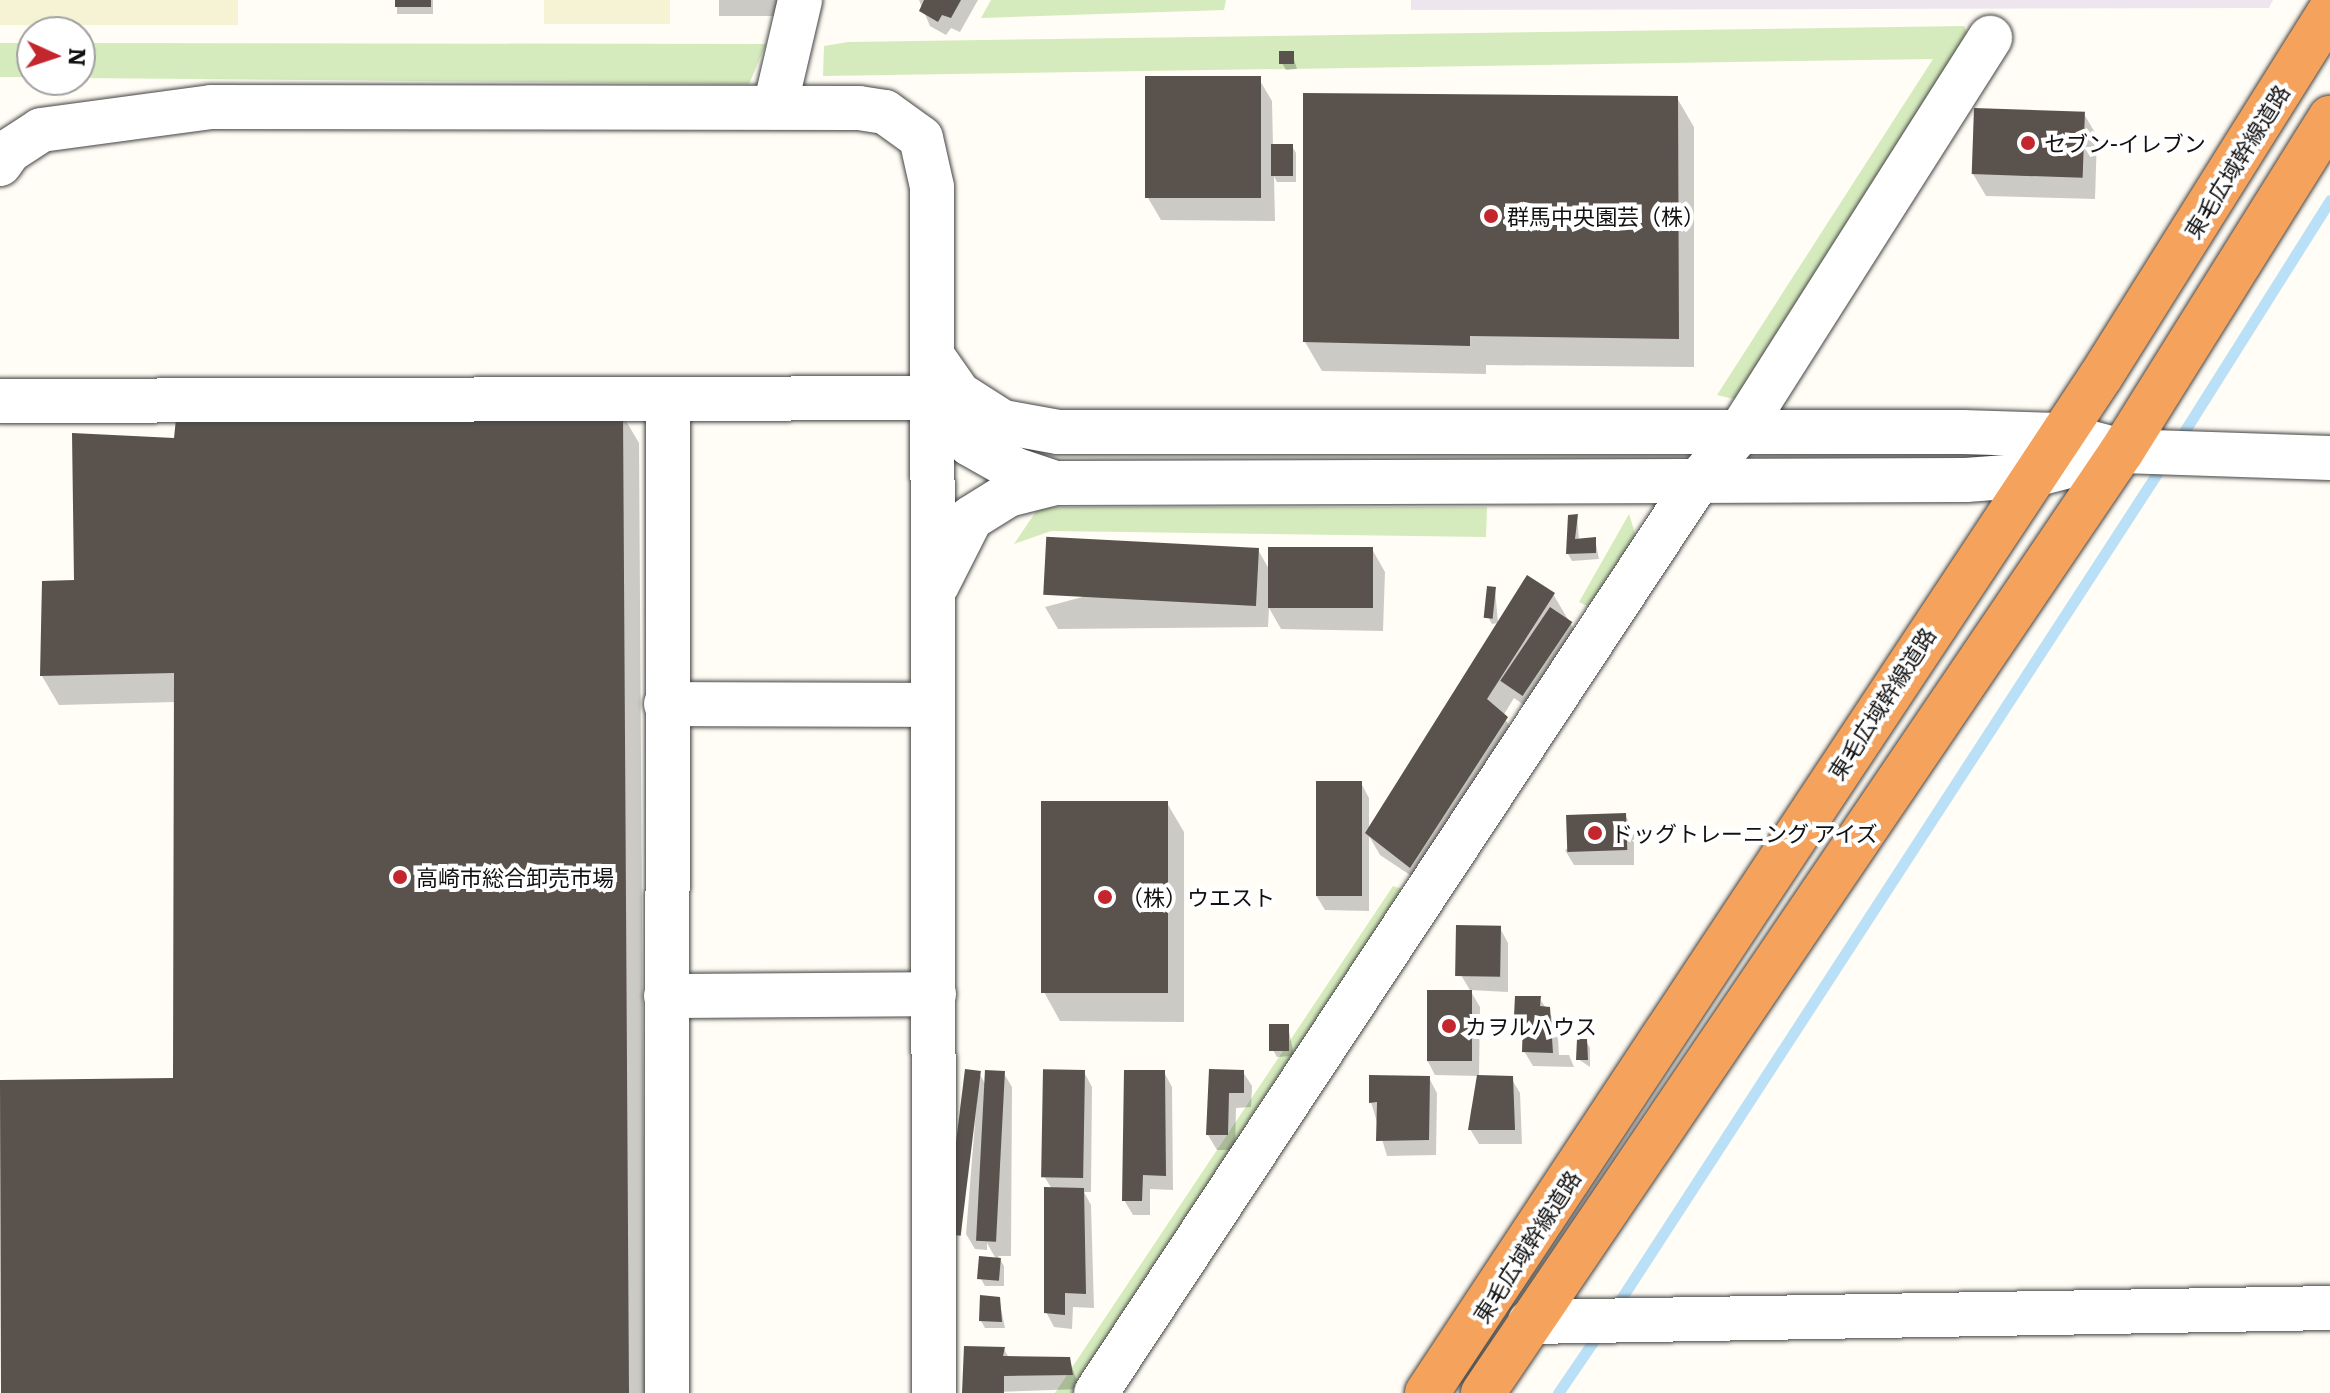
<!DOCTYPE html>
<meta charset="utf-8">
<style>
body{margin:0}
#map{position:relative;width:2330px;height:1393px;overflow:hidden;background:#fffdf5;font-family:Literata,"Noto Sans JP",serif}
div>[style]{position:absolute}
.industrial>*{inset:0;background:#eee6ef}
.farmland>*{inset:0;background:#f6f3d4;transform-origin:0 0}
.green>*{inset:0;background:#d5ebbd;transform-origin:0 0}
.shadow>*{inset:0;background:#0003;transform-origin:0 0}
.stream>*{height:11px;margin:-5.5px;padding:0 5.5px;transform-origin:5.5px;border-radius:5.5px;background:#b9e0f7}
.building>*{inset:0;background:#5a524d;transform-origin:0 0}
.roads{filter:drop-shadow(0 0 2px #444) drop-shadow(0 0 2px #444)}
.minor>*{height:44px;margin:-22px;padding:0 22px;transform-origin:22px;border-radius:22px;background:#fff}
.highway>*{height:44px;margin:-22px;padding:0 22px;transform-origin:22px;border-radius:22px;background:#f5a25d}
.dots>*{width:22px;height:22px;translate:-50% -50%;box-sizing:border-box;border:4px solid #fff;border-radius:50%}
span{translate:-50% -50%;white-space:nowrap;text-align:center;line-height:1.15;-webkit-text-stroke:8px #fff;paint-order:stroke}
.poi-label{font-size:22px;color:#111}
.left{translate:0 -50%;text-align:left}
.street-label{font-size:22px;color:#111}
.north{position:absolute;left:16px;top:16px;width:80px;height:80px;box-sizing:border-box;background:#fff;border:2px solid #a0a0a0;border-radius:50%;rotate:93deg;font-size:22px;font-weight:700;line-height:32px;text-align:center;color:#111}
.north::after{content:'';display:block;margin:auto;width:28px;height:36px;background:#c4262e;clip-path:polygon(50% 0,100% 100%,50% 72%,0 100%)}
</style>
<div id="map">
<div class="industrial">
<div style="clip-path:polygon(1411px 0,2273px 0,2269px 8px,1411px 10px)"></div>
</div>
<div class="farmland">
<div style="left:0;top:0;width:238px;height:25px"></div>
<div style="left:544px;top:0;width:126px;height:24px"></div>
</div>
<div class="green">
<div style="clip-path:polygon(991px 0,1226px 0,1224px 10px,981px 18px)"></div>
<div style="clip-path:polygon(1964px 26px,1969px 37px,1738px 400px,1717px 395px,1933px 59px,823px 76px,824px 46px,848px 42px)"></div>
<div style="left:32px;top:43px;width:34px;height:32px;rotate:90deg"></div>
<div style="clip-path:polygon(80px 43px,766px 44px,749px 84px,80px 78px)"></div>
<div style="clip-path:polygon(1039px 507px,1487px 507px,1486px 537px,1051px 531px,1014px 544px)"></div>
<div style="clip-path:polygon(1629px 514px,1638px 543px,1597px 611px,1579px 602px)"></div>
<div style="clip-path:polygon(1393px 886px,1408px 891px,1080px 1393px,1055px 1393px)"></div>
</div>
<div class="shadow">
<div style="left:397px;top:0;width:36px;height:14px"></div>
<div style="left:719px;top:0;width:58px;height:16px"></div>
<div style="clip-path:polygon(919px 0,978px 0,960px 32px,951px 28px,946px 35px,930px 26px)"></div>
<div style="clip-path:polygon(1292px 53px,1297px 69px,1286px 70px,1282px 63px)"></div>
<div style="clip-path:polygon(1259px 79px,1272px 101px,1273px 146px,1292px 146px,1296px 153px,1296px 182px,1277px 182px,1274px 176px,1275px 221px,1161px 220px,1148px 198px)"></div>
<div style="clip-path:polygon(1677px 98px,1694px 127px,1694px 367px,1486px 365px,1486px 374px,1322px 371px,1305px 342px)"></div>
<div style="clip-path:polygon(2084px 114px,2097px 136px,2095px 199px,1986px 196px,1973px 174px)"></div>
<div style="clip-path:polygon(622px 414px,639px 443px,645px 1393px,3px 1393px,0 1082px,175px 1080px,176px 702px,59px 705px,42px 676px,76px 582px,176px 441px)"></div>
<div style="clip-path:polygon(1577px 516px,1579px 540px,1595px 539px,1599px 559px,1572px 561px,1568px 554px,1570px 517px)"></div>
<div style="clip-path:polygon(1372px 549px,1385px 572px,1383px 631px,1281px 629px,1269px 608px,1268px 627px,1058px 629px,1045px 607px,1258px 550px,1269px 569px)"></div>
<div style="clip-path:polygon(1495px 589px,1498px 623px,1492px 624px,1488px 617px)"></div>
<div style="clip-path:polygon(1553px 594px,1579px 638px,1531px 710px,1514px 698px,1503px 716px,1515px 734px,1419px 881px,1380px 855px,1369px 836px,1369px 911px,1325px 910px,1316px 895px,1361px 783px,1369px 798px,1369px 830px)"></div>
<div style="clip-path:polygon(1167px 803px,1184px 832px,1184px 1022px,1060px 1021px,1044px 992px)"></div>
<div style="clip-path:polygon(1625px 815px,1634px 830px,1634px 865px,1574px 865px,1565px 850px)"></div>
<div style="clip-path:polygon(1458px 927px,1500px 928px,1508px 943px,1508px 992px,1470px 990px,1480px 1007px,1479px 1076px,1435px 1075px,1427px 1060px,1471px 992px,1461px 975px,1456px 954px)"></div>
<div style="clip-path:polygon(1539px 998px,1557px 1024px,1559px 1055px,1569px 1055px,1574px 1067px,1533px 1066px,1524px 1051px,1525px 1031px,1516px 1016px)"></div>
<div style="clip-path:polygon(1288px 1026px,1294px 1056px,1277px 1057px,1273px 1050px)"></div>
<div style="clip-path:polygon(1586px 1041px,1590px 1048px,1590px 1067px,1578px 1059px)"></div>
<div style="clip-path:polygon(1210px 1071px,1243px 1072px,1252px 1086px,1251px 1107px,1236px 1108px,1235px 1150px,1217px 1150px,1208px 1135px)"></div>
<div style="clip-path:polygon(1003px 1072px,1012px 1087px,1011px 1256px,998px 1256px,1004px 1266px,1004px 1286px,985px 1286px,981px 1279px,996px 1259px,987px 1243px,987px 1250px,975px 1249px,966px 1234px,979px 1073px,987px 1087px)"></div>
<div style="clip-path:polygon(1084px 1072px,1092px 1087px,1091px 1192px,1084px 1192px,1091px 1205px,1094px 1308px,1073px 1307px,1072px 1329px,1054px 1327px,1046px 1312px,1052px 1189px,1044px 1176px)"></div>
<div style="clip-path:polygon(1164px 1072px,1172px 1087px,1173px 1190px,1150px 1189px,1150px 1215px,1133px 1215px,1124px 1200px)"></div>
<div style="clip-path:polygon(1429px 1078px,1437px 1093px,1436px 1155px,1387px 1156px,1371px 1102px)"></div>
<div style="clip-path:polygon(1511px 1078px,1520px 1093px,1522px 1144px,1479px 1144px,1470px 1129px,1471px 1109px)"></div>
<div style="clip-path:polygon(999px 1299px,1005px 1328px,985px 1328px,981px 1321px)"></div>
<div style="clip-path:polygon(1004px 1349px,1009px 1358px,1069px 1359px,1080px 1389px,964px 1393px)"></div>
</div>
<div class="stream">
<div style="left:2177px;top:443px;width:287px;rotate:-57.8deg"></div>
<div style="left:1615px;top:1308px;width:1006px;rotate:-57deg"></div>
<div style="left:1558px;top:1393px;width:73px;rotate:-55.7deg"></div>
</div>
<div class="building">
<div style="left:395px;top:0;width:36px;height:7px"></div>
<div style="clip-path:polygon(924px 0,961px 0,951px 18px,942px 15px,938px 22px,919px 11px)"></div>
<div style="left:1279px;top:51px;width:15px;height:13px"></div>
<div style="left:1145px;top:76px;width:116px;height:122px"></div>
<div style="clip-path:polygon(1303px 93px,1678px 96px,1679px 339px,1470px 336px,1470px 346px,1303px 342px)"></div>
<div style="left:1974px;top:108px;width:111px;height:66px;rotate:2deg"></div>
<div style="left:1271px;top:144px;width:22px;height:32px"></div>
<div style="clip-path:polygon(177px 409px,623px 412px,629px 1393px,1px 1393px,0 1080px,173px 1078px,174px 673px,40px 676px,42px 581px,74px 580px,72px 433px,174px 438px)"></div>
<div style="clip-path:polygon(1578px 514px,1575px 539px,1596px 537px,1596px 553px,1566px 554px,1568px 515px)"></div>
<div style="left:1268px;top:547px;width:105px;height:61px"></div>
<div style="left:1259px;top:548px;width:58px;height:213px;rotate:93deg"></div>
<div style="clip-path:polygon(1527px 575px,1555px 593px,1487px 699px,1508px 717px,1410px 868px,1365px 833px)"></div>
<div style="left:1487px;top:586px;width:9px;height:32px;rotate:6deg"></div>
<div style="left:1550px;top:607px;width:27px;height:89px;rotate:34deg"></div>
<div style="left:1316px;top:781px;width:46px;height:115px"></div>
<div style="left:1168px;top:801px;width:192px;height:127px;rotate:90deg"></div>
<div style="left:1626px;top:813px;width:37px;height:60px;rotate:88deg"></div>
<div style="left:1456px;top:925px;width:45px;height:51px;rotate:1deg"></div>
<div style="left:1427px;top:990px;width:45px;height:71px"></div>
<div style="clip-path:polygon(1515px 996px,1541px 996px,1540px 1006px,1550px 1007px,1553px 1053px,1522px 1052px,1523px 1018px,1514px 1016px)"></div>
<div style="left:1269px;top:1024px;width:20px;height:27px"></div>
<div style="clip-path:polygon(1577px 1039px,1587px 1039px,1588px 1060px,1576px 1060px)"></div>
<div style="left:965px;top:1069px;width:16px;height:166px;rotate:7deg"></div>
<div style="clip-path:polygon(1209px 1069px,1244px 1070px,1244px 1093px,1229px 1093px,1228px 1135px,1206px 1135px)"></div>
<div style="left:985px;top:1070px;width:20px;height:171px;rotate:3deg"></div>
<div style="left:1085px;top:1070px;width:108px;height:42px;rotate:91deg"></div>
<div style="clip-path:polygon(1124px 1070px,1165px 1070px,1166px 1176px,1143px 1175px,1142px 1201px,1122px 1201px)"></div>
<div style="clip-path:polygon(1369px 1075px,1430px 1076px,1429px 1140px,1376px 1141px,1377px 1102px,1369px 1103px)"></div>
<div style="clip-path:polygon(1477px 1075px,1513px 1076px,1515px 1130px,1468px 1130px)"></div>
<div style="clip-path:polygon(1044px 1187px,1084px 1188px,1086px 1294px,1065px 1293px,1065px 1315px,1044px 1313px)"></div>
<div style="left:979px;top:1256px;width:22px;height:23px;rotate:5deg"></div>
<div style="clip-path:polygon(980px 1295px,1000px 1297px,1002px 1322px,979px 1321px)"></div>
<div style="clip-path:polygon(964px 1346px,1005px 1347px,1003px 1356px,1070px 1357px,1073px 1375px,1004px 1376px,1004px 1393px,962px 1393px)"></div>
</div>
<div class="roads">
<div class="minor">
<div style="left:775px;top:107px;width:110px;rotate:-76.8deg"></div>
<div style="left:0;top:164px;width:16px;rotate:-55deg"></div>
<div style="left:9px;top:151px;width:38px;rotate:-33deg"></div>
<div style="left:41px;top:130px;width:172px;rotate:-7.7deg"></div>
<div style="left:211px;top:107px;width:648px;rotate:0.09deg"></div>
<div style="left:859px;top:108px;width:26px;rotate:9deg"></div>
<div style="left:885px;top:112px;width:44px;rotate:35.8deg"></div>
<div style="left:921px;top:138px;width:50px;rotate:77.3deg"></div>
<div style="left:932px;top:187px;width:1206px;rotate:89.9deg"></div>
<div style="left:933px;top:357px;width:45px;rotate:54.9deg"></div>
<div style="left:959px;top:394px;width:52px;rotate:32.5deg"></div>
<div style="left:1003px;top:422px;width:56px;rotate:10.3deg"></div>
<div style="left:1058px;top:432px;width:905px"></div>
<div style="left:1963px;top:432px;width:98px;rotate:1.8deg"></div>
<div style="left:2061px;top:435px;width:63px;rotate:14.7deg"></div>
<div style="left:2122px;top:451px;width:208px;rotate:1.9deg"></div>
<div style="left:0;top:401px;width:933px;rotate:-0.18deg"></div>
<div style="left:933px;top:398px;width:59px;rotate:51.2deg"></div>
<div style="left:970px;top:444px;width:51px;rotate:29.6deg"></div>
<div style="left:1014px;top:469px;width:43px;rotate:18.9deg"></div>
<div style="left:937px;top:585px;width:75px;rotate:-63.1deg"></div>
<div style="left:971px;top:518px;width:44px;rotate:-31.9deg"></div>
<div style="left:1008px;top:495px;width:49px;rotate:-14.3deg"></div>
<div style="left:1055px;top:483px;width:911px;rotate:-0.19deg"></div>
<div style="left:1966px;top:480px;width:67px;rotate:-4.3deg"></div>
<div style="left:2033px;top:475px;width:33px;rotate:-14deg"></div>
<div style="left:666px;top:704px;width:267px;rotate:0.2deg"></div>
<div style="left:666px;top:996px;width:268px;rotate:-0.4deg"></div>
<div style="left:1530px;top:1322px;width:800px;rotate:-1deg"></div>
<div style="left:667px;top:1393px;width:993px;rotate:-89.94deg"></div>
<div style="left:1096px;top:1393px;width:1093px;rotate:-56.57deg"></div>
<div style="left:1698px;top:481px;width:65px;rotate:-49.4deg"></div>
<div style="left:1740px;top:432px;width:467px;rotate:-57.6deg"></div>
</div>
<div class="highway">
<div style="left:1427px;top:1393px;width:1220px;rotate:-56.47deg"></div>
<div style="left:2101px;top:376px;width:431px;rotate:-57.9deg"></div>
<div style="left:1483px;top:1393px;width:1138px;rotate:-55.85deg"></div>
<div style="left:2122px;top:451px;width:393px;rotate:-58deg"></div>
</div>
</div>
<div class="dots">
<div style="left:2028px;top:143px;background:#c4262e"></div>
<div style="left:1491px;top:216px;background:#c4262e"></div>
<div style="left:1595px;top:833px;background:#c4262e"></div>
<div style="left:400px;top:877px;background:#c4262e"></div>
<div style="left:1105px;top:897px;background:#c4262e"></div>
<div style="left:1449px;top:1026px;background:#c4262e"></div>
</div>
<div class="poi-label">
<span class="left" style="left:2044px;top:143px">セブン-イレブン</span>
<span class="left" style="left:1507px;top:216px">群馬中央園芸（株）</span>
<span class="left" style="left:1611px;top:833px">ドッグトレーニング アイズ</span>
<span class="left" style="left:416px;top:877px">高崎市総合卸売市場</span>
<span class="left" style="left:1121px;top:897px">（株）ウエスト</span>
<span class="left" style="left:1465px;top:1026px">カヲルハウス</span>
</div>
<div class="street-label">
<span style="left:2236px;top:161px;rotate:-58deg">東毛広域幹線道路</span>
<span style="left:1881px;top:703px;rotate:-57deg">東毛広域幹線道路</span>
<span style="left:1526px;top:1246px;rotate:-57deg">東毛広域幹線道路</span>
</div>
<div class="north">N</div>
</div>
